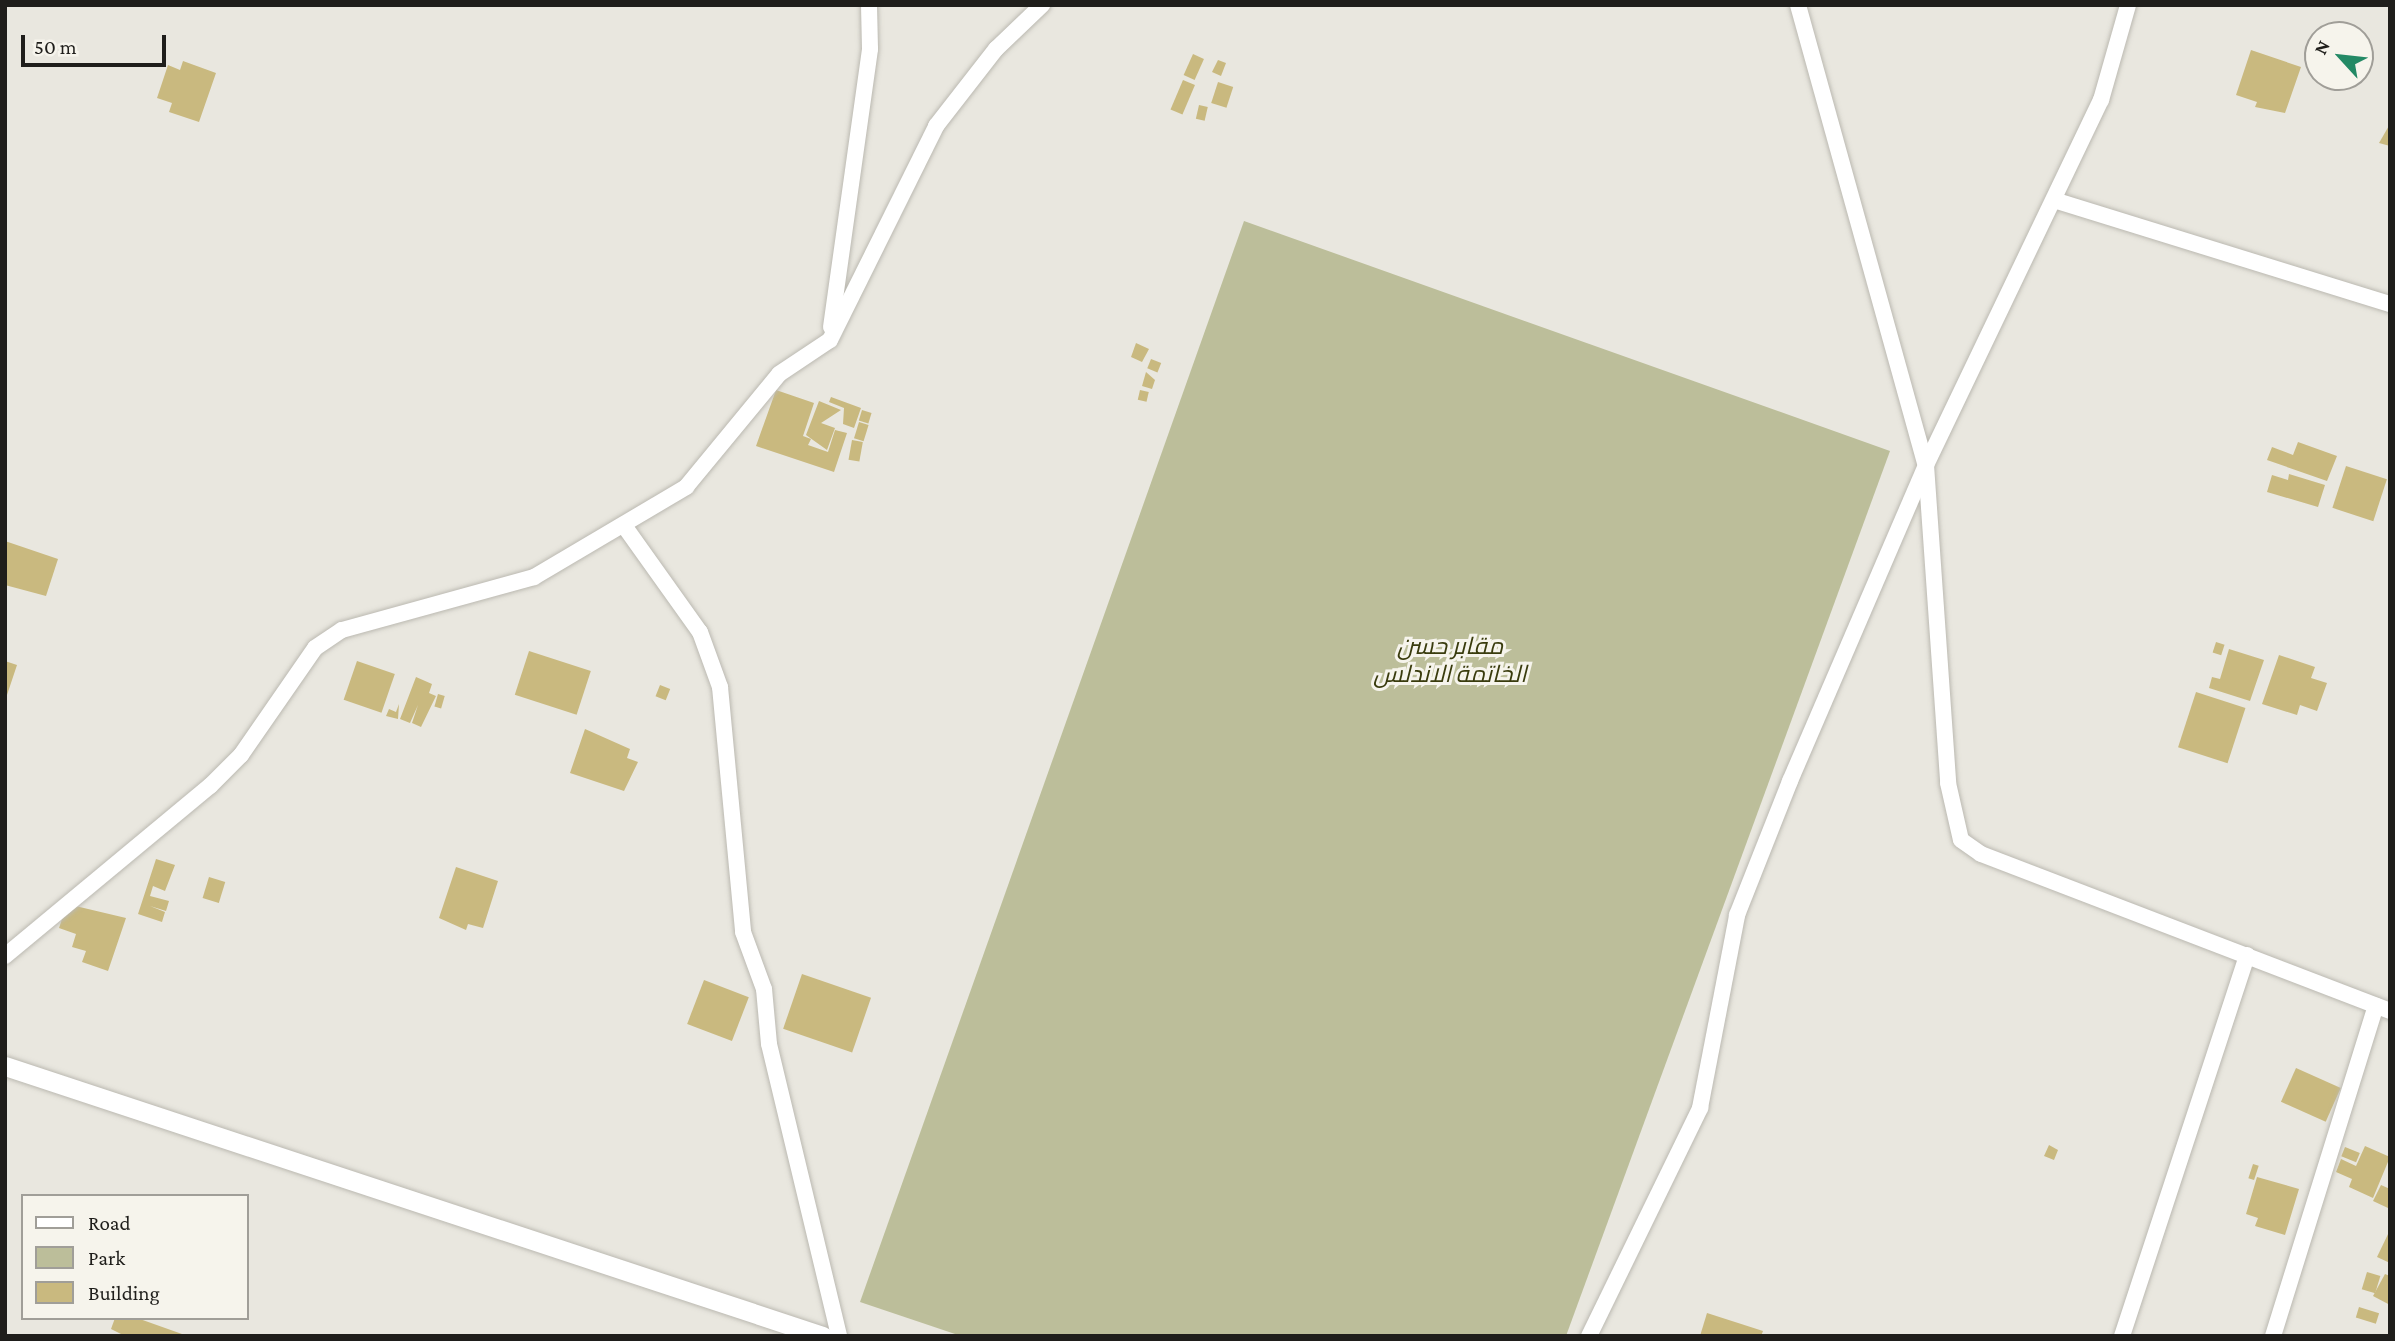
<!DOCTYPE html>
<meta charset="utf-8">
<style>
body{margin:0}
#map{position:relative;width:2395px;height:1341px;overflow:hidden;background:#e9e7df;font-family:"Crimson Pro",Cairo,serif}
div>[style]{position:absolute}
.green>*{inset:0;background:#bcbe9a}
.building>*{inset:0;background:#c9b97f;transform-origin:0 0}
.roads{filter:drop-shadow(0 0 2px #bbb9b1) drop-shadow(0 0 2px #bbb9b1)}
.minor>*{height:16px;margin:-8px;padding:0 8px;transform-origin:8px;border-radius:8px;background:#fff}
.tertiary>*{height:19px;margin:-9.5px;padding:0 9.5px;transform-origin:9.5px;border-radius:9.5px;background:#fff}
span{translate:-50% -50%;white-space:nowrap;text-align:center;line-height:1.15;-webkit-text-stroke:6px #f6f4ec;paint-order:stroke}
.park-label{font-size:24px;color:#393b0d;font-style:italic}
.frame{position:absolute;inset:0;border:7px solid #1f1e1b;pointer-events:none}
.legend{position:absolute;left:21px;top:1194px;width:228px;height:126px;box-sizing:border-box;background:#f6f4ec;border:2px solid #a09e98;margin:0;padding:9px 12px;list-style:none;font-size:21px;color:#1f1e1b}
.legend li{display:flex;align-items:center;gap:14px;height:35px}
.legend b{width:35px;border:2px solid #a09e98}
.north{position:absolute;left:2304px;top:21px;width:70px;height:70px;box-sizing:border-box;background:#f6f4ec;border:2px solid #a09e98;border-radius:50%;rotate:297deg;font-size:19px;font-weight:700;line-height:28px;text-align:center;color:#1f1e1b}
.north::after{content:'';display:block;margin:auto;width:24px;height:32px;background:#238965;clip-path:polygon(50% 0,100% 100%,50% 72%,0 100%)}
.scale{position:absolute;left:21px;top:35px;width:145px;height:32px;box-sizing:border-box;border:4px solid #1f1e1b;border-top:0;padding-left:9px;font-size:21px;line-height:24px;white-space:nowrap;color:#1f1e1b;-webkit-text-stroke:5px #f6f4ec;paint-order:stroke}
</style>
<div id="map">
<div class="green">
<div style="clip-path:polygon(1244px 221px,1890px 451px,1566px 1336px,961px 1336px,860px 1302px)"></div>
</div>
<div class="building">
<div style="clip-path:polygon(2251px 50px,2301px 67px,2285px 113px,2255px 107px,2257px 102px,2236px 95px)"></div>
<div style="left:1193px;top:54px;width:12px;height:23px;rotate:24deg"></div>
<div style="clip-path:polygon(1218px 60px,1226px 63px,1221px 76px,1212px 72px)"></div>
<div style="clip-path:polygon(183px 61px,216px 73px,199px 122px,169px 112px,172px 103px,157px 98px,168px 65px,180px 70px)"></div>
<div style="left:1183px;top:80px;width:13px;height:32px;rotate:23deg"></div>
<div style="left:1218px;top:82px;width:16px;height:22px;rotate:18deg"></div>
<div style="left:1199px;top:105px;width:9px;height:14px;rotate:13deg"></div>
<div style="clip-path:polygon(2390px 124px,2390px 146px,2379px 143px)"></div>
<div style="clip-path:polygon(1136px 343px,1149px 349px,1142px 362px,1131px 357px)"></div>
<div style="left:1151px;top:359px;width:11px;height:10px;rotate:22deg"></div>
<div style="clip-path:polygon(1146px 372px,1155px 380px,1152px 389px,1142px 386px)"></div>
<div style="clip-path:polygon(776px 390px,814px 403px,803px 436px,811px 439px,808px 445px,828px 452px,835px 430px,847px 433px,834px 472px,756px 446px)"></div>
<div style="left:1140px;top:390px;width:9px;height:10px;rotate:13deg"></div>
<div style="clip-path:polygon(831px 397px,861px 408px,854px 428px,843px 424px,844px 408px,829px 402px)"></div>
<div style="clip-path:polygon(819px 401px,841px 410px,821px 423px,835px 428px,827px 450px,806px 435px)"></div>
<div style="left:862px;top:410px;width:10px;height:11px;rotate:17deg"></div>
<div style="left:859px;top:422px;width:10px;height:17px;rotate:17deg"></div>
<div style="left:852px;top:440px;width:11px;height:20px;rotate:10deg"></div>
<div style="clip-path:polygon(2298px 442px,2337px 456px,2327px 481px,2267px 460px,2272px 447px,2293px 455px)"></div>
<div style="left:2346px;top:466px;width:43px;height:44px;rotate:18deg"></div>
<div style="clip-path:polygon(2289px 474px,2325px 485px,2318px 507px,2267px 492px,2272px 475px,2288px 480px)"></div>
<div style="clip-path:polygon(5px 541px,58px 559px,46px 596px,5px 585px)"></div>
<div style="left:2216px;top:642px;width:9px;height:11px;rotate:18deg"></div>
<div style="clip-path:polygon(2229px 649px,2264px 660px,2250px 701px,2209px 688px,2212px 677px,2220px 679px)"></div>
<div style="left:529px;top:651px;width:65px;height:46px;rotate:18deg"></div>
<div style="clip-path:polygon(2279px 655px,2315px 667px,2311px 678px,2327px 683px,2317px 711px,2300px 705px,2297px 715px,2262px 704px)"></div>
<div style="clip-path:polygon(5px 661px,17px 665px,6px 698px,5px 698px)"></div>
<div style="left:357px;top:661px;width:40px;height:41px;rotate:19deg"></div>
<div style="clip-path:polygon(416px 677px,432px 684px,429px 693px,436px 696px,421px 727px,412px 723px,418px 705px,410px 723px,400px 719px)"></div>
<div style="left:660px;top:685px;width:11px;height:12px;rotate:22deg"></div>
<div style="left:2196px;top:692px;width:52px;height:58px;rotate:18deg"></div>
<div style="left:438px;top:694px;width:7px;height:13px;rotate:16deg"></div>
<div style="clip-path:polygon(399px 704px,398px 719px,386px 716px,389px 709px,396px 712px)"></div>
<div style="clip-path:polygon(585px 729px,630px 749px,627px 758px,638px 762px,624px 791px,570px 773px)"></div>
<div style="clip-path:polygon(156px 859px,175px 865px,165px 891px,153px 886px,150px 896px,169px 901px,166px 911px,150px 906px,165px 912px,162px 922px,138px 914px)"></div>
<div style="clip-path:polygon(456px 867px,498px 881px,483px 928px,468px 924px,466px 930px,439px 918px)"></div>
<div style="left:209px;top:877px;width:17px;height:22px;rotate:17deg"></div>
<div style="clip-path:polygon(67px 904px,126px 918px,108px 971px,82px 962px,86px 951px,72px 947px,76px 934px,59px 928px)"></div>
<div style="left:802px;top:974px;width:73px;height:58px;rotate:19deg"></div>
<div style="left:704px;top:980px;width:48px;height:47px;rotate:21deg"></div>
<div style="left:2296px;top:1068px;width:49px;height:37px;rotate:24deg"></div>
<div style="clip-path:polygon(2049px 1145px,2058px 1150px,2054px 1160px,2044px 1156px)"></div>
<div style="clip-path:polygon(2365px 1146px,2390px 1157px,2373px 1198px,2349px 1187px,2352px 1179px,2336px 1172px,2341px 1159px,2356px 1166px)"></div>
<div style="left:2345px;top:1147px;width:16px;height:10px;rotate:22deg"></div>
<div style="left:2253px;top:1164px;width:6px;height:15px;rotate:18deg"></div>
<div style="clip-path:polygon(2257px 1177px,2299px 1189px,2285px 1235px,2255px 1226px,2258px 1218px,2246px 1214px)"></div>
<div style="clip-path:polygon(2381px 1185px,2390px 1189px,2388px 1208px,2373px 1201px)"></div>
<div style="clip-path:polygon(2390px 1230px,2390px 1263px,2377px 1257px)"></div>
<div style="left:2367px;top:1272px;width:14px;height:18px;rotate:17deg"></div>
<div style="clip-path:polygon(2385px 1274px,2390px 1276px,2390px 1305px,2373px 1296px)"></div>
<div style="left:2359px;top:1307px;width:21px;height:11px;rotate:17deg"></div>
<div style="clip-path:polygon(1707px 1313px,1763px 1331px,1761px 1336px,1700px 1336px)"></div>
<div style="clip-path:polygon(115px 1318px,137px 1318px,182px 1334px,125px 1336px,111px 1329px)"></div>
</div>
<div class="roads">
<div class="minor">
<div style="left:1798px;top:5px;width:477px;rotate:74.5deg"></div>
<div style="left:1926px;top:465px;width:319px;rotate:86deg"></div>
<div style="left:1948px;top:783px;width:58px;rotate:77.2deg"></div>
<div style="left:1961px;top:840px;width:24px;rotate:35deg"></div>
<div style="left:1981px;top:854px;width:438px;rotate:21deg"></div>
<div style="left:2057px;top:201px;width:349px;rotate:17.2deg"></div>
<div style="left:831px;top:327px;width:281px;rotate:-82deg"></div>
<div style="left:870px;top:49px;width:44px;rotate:-91.3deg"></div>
<div style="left:625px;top:527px;width:129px;rotate:54.5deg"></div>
<div style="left:700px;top:632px;width:59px;rotate:70deg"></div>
<div style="left:720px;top:687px;width:246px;rotate:84.6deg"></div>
<div style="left:743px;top:932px;width:61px;rotate:69.8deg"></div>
<div style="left:764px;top:989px;width:55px;rotate:84.8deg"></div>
<div style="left:769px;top:1044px;width:300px;rotate:76.5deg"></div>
<div style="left:5px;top:956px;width:266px;rotate:-39.7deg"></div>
<div style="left:210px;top:786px;width:44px;rotate:-45deg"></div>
<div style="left:241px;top:755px;width:130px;rotate:-55.3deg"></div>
<div style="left:315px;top:648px;width:32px;rotate:-34deg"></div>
<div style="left:342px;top:630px;width:199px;rotate:-15.4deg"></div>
<div style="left:534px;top:577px;width:177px;rotate:-30.6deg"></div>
<div style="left:686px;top:487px;width:146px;rotate:-50.5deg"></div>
<div style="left:779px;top:374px;width:61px;rotate:-33.7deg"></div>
<div style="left:830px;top:340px;width:239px;rotate:-63.6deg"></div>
<div style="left:936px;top:126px;width:98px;rotate:-52.1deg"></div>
<div style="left:996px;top:49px;width:64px;rotate:-43.7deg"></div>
<div style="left:1589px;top:1336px;width:254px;rotate:-64deg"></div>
<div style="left:1700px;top:1108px;width:197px;rotate:-79.1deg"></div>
<div style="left:1737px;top:915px;width:144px;rotate:-68.4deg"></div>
<div style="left:1790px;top:781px;width:344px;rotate:-66.7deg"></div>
<div style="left:1926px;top:465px;width:405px;rotate:-64.4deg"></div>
<div style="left:2101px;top:100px;width:99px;rotate:-74.1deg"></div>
<div style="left:2122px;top:1336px;width:401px;rotate:-71.8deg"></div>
<div style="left:2273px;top:1336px;width:346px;rotate:-72.7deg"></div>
</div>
<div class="tertiary">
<div style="left:5px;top:1066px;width:861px;rotate:18.27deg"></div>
</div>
</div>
<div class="park-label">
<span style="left:1450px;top:660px">مقابر حسن<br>الخاتمة الاندلس</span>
</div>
<div class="frame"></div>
<ul class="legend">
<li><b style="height:9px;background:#fff"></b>Road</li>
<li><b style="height:19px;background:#bcbe9a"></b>Park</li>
<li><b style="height:19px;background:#c9b97f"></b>Building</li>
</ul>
<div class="north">N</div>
<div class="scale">50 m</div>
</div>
